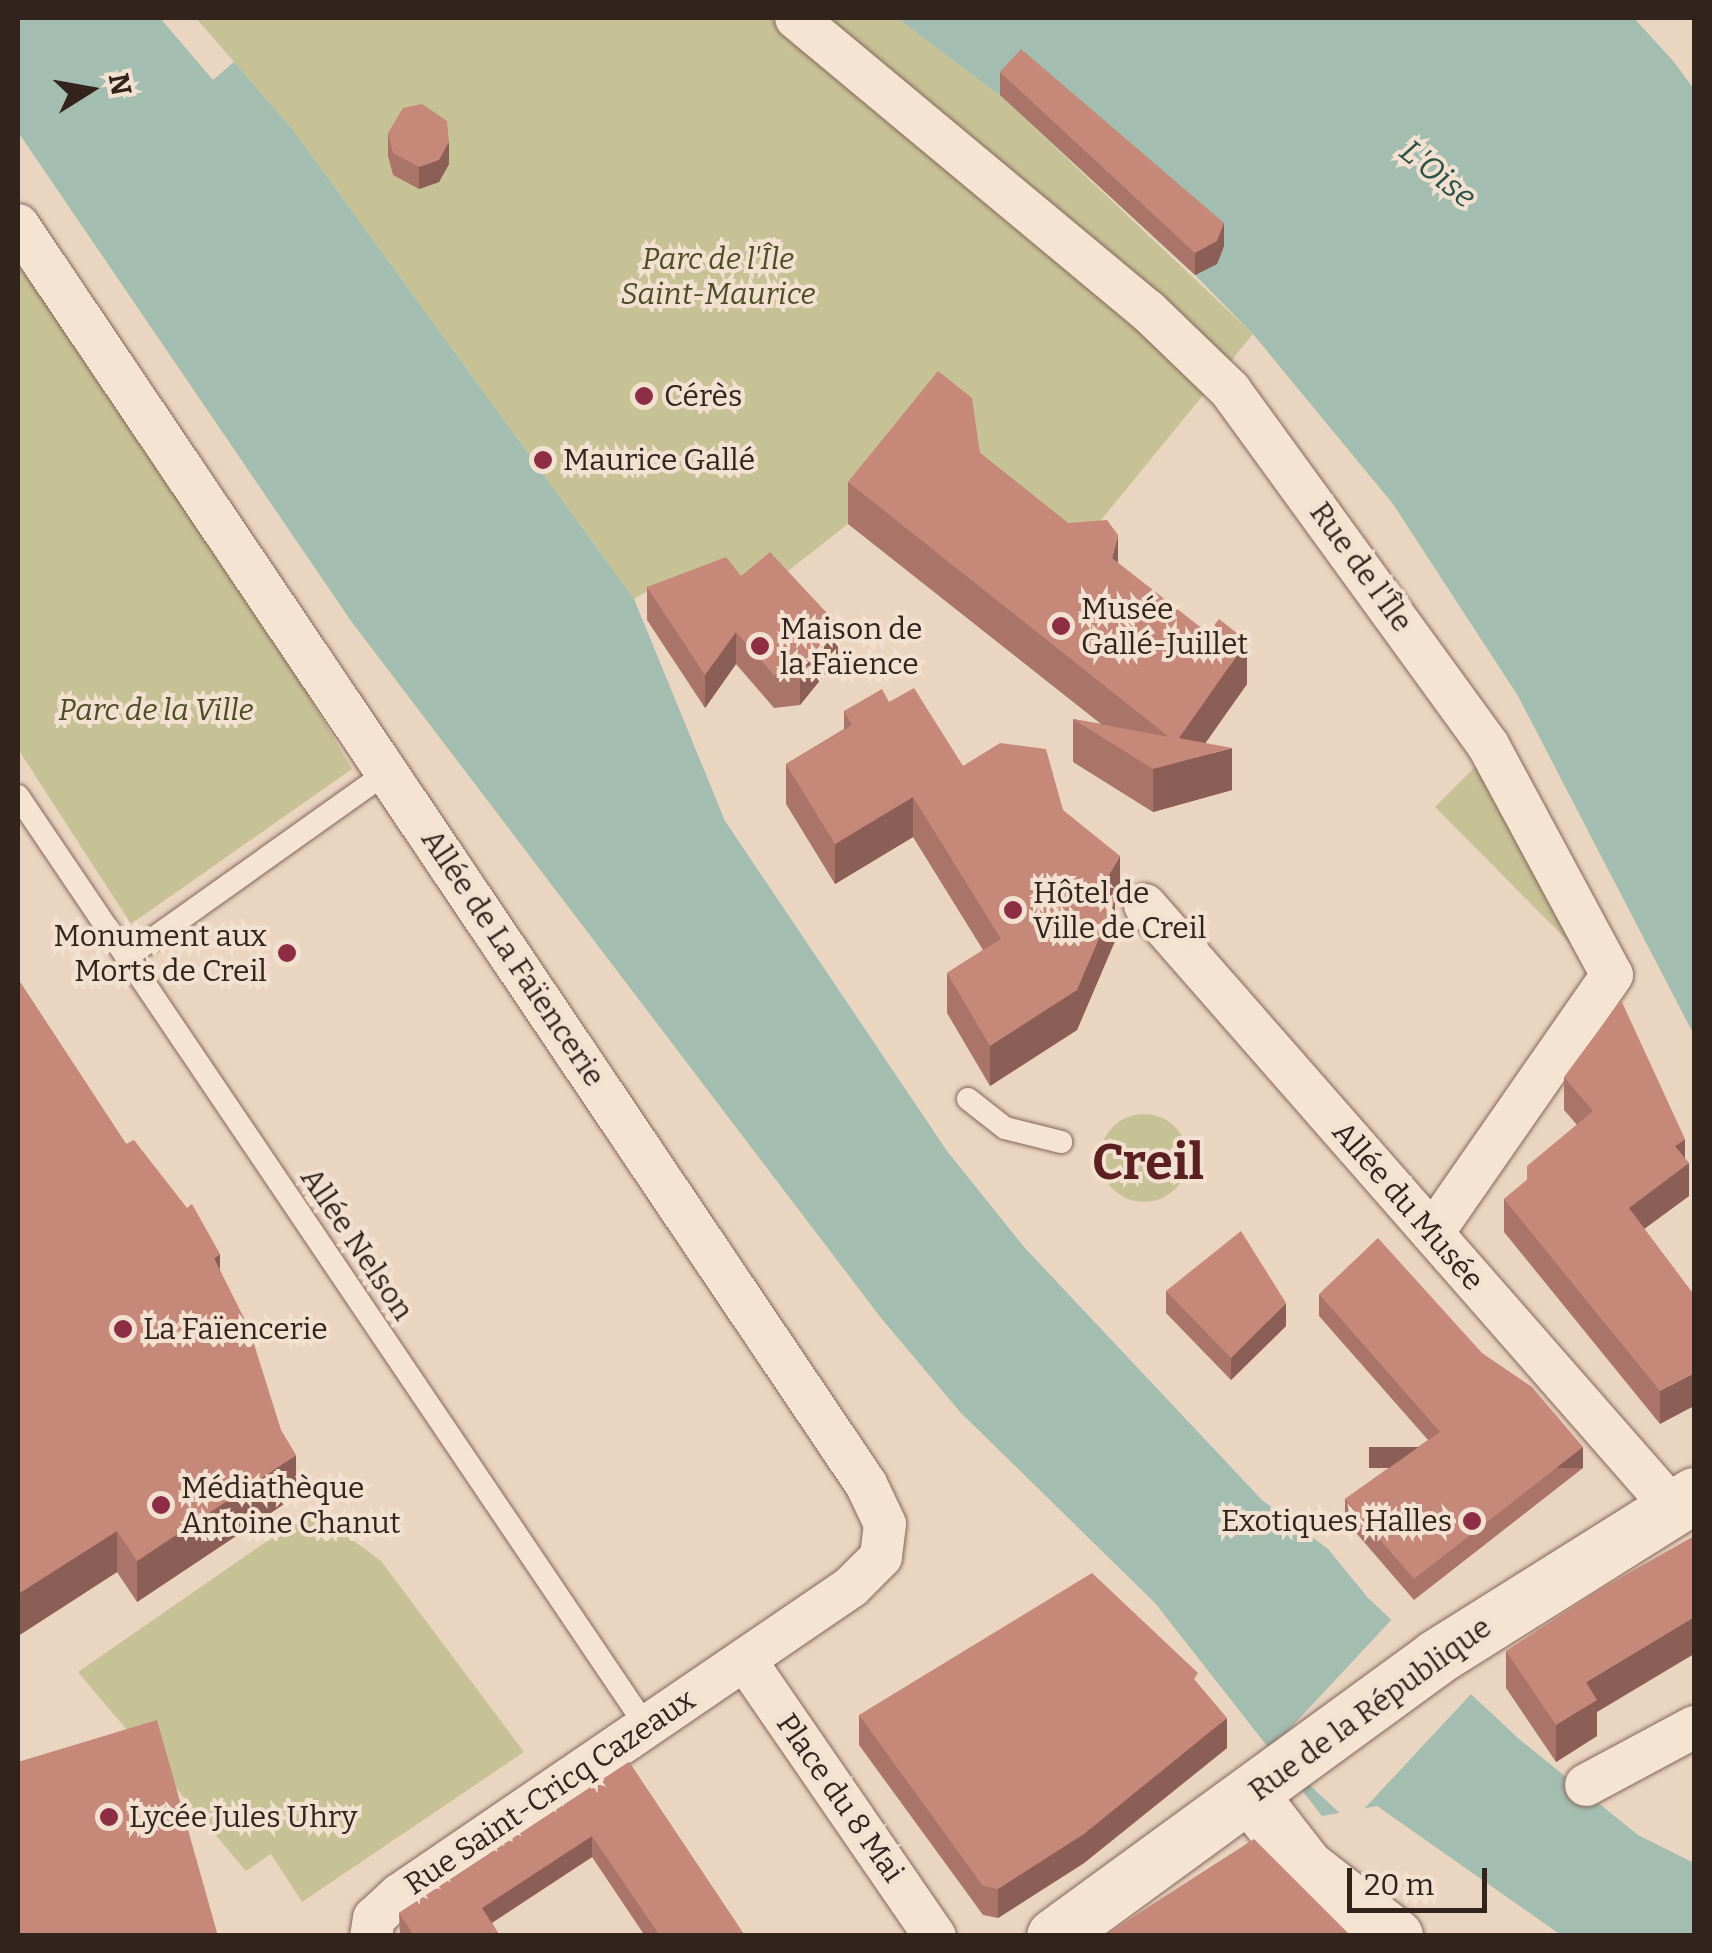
<!DOCTYPE html>
<meta charset="utf-8">
<style>
body{margin:0}
#map{position:relative;width:1712px;height:1953px;overflow:hidden;background:#ead5c1;font-family:Bitter,serif}
div>[style]{position:absolute}
.green>*{inset:0;background:#c7c296}
.round{border-radius:50%}
.water>*{inset:0;background:#a3bdb0}
.pier>*{inset:0;background:#ead5c1;transform-origin:0 0}
.roads{filter:drop-shadow(0 0 2px #82665a) drop-shadow(0 0 2px #82665a)}
.service>*{height:22px;margin:-11px;padding:0 11px;transform-origin:11px;border-radius:11px;background:#f6e4d3}
.minor>*{height:42px;margin:-21px;padding:0 21px;transform-origin:21px;border-radius:21px;background:#f6e4d3}
.secondary>*{height:55px;margin:-27.5px;padding:0 27.5px;transform-origin:27.5px;border-radius:27.5px;background:#f6e4d3}
.wall>*{inset:0;background:#aa7568}
.shaded-wall>*{inset:0;background:#8b5f55;transform-origin:0 0}
.building>*{inset:0;background:#c68879}
.dots>*{width:28px;height:28px;translate:-50% -50%;box-sizing:border-box;border:5px solid #f2e1d0;border-radius:50%}
span{translate:-50% -50%;white-space:nowrap;text-align:center;line-height:1.15;-webkit-text-stroke:8px #f2e1d0;paint-order:stroke}
.park-label{font-size:30px;color:#4d4e25;font-style:italic}
.poi-label{font-size:30px;color:#33231d}
.left{translate:0 -50%;text-align:left}
.right{translate:-100% -50%;text-align:right}
.street-label{font-size:30px;color:#33231d}
.water-label{font-size:32px;color:#2d5247;font-style:italic}
.town-label{font-size:50px;color:#5d2020;font-weight:700}
.frame{position:absolute;inset:0;border:20px solid #33231d;pointer-events:none}
.north{position:absolute;left:40px;top:40px;width:100px;height:100px;-webkit-text-stroke:8px #f2e1d0;paint-order:stroke;rotate:79deg;font-size:28px;font-weight:700;line-height:40px;text-align:center;color:#33231d}
.north::after{content:'';display:block;margin:auto;width:35px;height:45px;background:#33231d;clip-path:polygon(50% 0,100% 100%,50% 72%,0 100%)}
.scale{position:absolute;left:1347px;top:1868px;width:140px;height:45px;box-sizing:border-box;border:5px solid #33231d;border-top:0;padding-left:12px;font-size:30px;line-height:35px;white-space:nowrap;color:#33231d;-webkit-text-stroke:8px #f2e1d0;paint-order:stroke}
</style>
<div id="map">
<div class="green">
<div style="clip-path:polygon(196px 18px,897px 18px,1004px 99px,1253px 334px,1066px 563px,938px 413px,848px 524px,770px 585px,649px 590px,634px 599px,293px 130px)"></div>
<div style="clip-path:polygon(18px 264px,204px 520px,352px 769px,131px 924px,18px 749px)"></div>
<div style="clip-path:polygon(1476px 766px,1490px 787px,1571px 944px,1435px 807px)"></div>
<div class="round" style="left:1100px;top:1114px;width:88px;height:88px"></div>
<div style="clip-path:polygon(312px 1510px,381px 1561px,524px 1752px,302px 1902px,271px 1854px,246px 1871px,78px 1672px)"></div>
</div>
<div class="water">
<div style="clip-path:polygon(18px 18px,196px 18px,293px 130px,634px 599px,725px 821px,947px 1151px,1024px 1247px,1262px 1500px,1328px 1549px,1368px 1598px,1519px 1739px,1638px 1835px,1694px 1863px,1694px 1935px,1561px 1935px,1377px 1806px,1322px 1816px,1155px 1603px,961px 1413px,881px 1318px,351px 621px,18px 132px)"></div>
<div style="clip-path:polygon(897px 18px,1634px 18px,1674px 62px,1694px 89px,1694px 1035px,1518px 696px,1393px 504px,1253px 334px,1195px 275px,1004px 99px)"></div>
</div>
<div class="pier">
<div style="clip-path:polygon(160px 18px,196px 18px,234px 62px,213px 80px)"></div>
<div style="left:1393px;top:1618px;width:109px;height:179px;rotate:43deg"></div>
</div>
<div class="roads">
<div class="service">
<div style="left:18px;top:796px;width:1122px;rotate:55.97deg"></div>
<div style="left:127px;top:957px;width:321px;rotate:-35.4deg"></div>
<div style="left:968px;top:1099px;width:47px;rotate:38.1deg"></div>
<div style="left:1005px;top:1128px;width:58px;rotate:14deg"></div>
</div>
<div class="minor">
<div style="left:796px;top:18px;width:457px;rotate:39.8deg"></div>
<div style="left:1147px;top:310px;width:115px;rotate:43.9deg"></div>
<div style="left:1230px;top:390px;width:439px;rotate:54deg"></div>
<div style="left:1488px;top:745px;width:261px;rotate:61.7deg"></div>
<div style="left:1612px;top:975px;width:314px;rotate:124.8deg"></div>
<div style="left:18px;top:225px;width:1518px;rotate:56.04deg"></div>
<div style="left:866px;top:1484px;width:44px;rotate:64.6deg"></div>
<div style="left:885px;top:1524px;width:33px;rotate:97deg"></div>
<div style="left:881px;top:1557px;width:42px;rotate:135deg"></div>
<div style="left:851px;top:1587px;width:547px;rotate:145.73deg"></div>
<div style="left:399px;top:1895px;width:34px;rotate:137deg"></div>
<div style="left:374px;top:1918px;width:18px;rotate:99deg"></div>
<div style="left:1145px;top:905px;width:800px;rotate:48.8deg"></div>
<div style="left:745px;top:1660px;width:335px;rotate:55.5deg"></div>
<div style="left:1586px;top:1785px;width:123px;rotate:-28.2deg"></div>
</div>
<div class="secondary">
<div style="left:1250px;top:1795px;width:91px;rotate:52.1deg"></div>
<div style="left:1306px;top:1867px;width:113px;rotate:37.8deg"></div>
<div style="left:1054px;top:1936px;width:473px;rotate:-36.1deg"></div>
<div style="left:1436px;top:1657px;width:305px;rotate:-32.1deg"></div>
</div>
</div>
<div class="wall">
<div style="clip-path:polygon(1000px 72px,1224px 246px,1217px 264px,1195px 275px,1000px 95px)"></div>
<div style="clip-path:polygon(388px 133px,449px 164px,439px 182px,419px 189px,393px 175px,388px 156px)"></div>
<div style="clip-path:polygon(980px 453px,1118px 563px,1247px 684px,1205px 743px,1232px 790px,1153px 812px,1073px 762px,1073px 719px,1101px 724px,848px 524px,848px 482px)"></div>
<div style="clip-path:polygon(741px 576px,838px 658px,800px 705px,774px 708px,736px 664px,705px 708px,647px 620px,647px 587px)"></div>
<div style="clip-path:polygon(889px 702px,963px 766px,1063px 810px,1120px 896px,1115px 904px,1115px 941px,1077px 1030px,990px 1086px,947px 1013px,947px 973px,983px 950px,913px 837px,835px 884px,786px 804px,786px 764px,844px 729px,844px 711px)"></div>
<div style="clip-path:polygon(18px 979px,126px 1144px,220px 1271px,296px 1496px,137px 1602px,117px 1572px,18px 1636px)"></div>
<div style="clip-path:polygon(1564px 1077px,1685px 1158px,1689px 1196px,1644px 1229px,1694px 1295px,1660px 1424px,1504px 1232px,1504px 1199px,1527px 1180px,1577px 1125px,1564px 1110px)"></div>
<div style="clip-path:polygon(1166px 1291px,1286px 1326px,1231px 1380px,1166px 1313px)"></div>
<div style="clip-path:polygon(1319px 1294px,1583px 1468px,1414px 1600px,1345px 1520px,1345px 1499px,1428px 1440px,1319px 1316px)"></div>
<div style="clip-path:polygon(1506px 1651px,1597px 1712px,1597px 1736px,1556px 1762px,1506px 1688px)"></div>
<div style="clip-path:polygon(1198px 1684px,1227px 1748px,1084px 1863px,998px 1918px,983px 1915px,859px 1745px,859px 1715px)"></div>
<div style="clip-path:polygon(629px 1762px,745px 1936px,645px 1936px,592px 1857px,492px 1923px,500px 1936px,400px 1936px,399px 1913px)"></div>
</div>
<div class="shaded-wall">
<div style="clip-path:polygon(449px 142px,449px 164px,439px 182px,419px 189px,419px 167px)"></div>
<div style="clip-path:polygon(1224px 223px,1224px 246px,1217px 264px,1195px 275px,1195px 253px)"></div>
<div style="clip-path:polygon(1118px 535px,1118px 577px,1112px 558px)"></div>
<div style="clip-path:polygon(838px 625px,838px 658px,800px 705px,800px 672px)"></div>
<div style="clip-path:polygon(736px 632px,736px 664px,705px 708px,705px 675px)"></div>
<div style="clip-path:polygon(1247px 641px,1247px 684px,1195px 758px,1232px 748px,1232px 790px,1153px 812px,1153px 769px,1179px 738px)"></div>
<div style="clip-path:polygon(913px 797px,913px 837px,835px 884px,835px 844px)"></div>
<div style="clip-path:polygon(1120px 856px,1120px 896px,1115px 904px,1115px 941px,1077px 1030px,990px 1086px,990px 1046px,1102px 886px)"></div>
<div style="clip-path:polygon(1685px 1139px,1685px 1166px,1689px 1163px,1689px 1196px,1629px 1240px,1629px 1208px,1675px 1146px)"></div>
<div style="clip-path:polygon(220px 1254px,220px 1296px,214px 1258px)"></div>
<div style="clip-path:polygon(1286px 1303px,1286px 1326px,1231px 1380px,1231px 1358px)"></div>
<div style="clip-path:polygon(1694px 1373px,1694px 1406px,1660px 1424px,1660px 1391px)"></div>
<div style="left:1583px;top:1447px;width:21px;height:214px;rotate:90deg"></div>
<div style="clip-path:polygon(296px 1455px,296px 1496px,137px 1602px,137px 1561px)"></div>
<div style="clip-path:polygon(117px 1531px,117px 1572px,18px 1636px,18px 1594px)"></div>
<div style="clip-path:polygon(1694px 1617px,1694px 1654px,1597px 1712px,1597px 1736px,1556px 1762px,1556px 1725px,1586px 1682px)"></div>
<div style="clip-path:polygon(1227px 1718px,1227px 1748px,1084px 1863px,998px 1918px,998px 1889px)"></div>
<div style="clip-path:polygon(592px 1836px,592px 1857px,482px 1929px,482px 1908px)"></div>
</div>
<div class="building">
<div style="clip-path:polygon(1021px 49px,1224px 223px,1217px 241px,1195px 253px,1000px 72px)"></div>
<div style="clip-path:polygon(422px 104px,447px 121px,449px 142px,439px 160px,419px 167px,393px 153px,388px 133px,403px 108px)"></div>
<div style="clip-path:polygon(938px 371px,972px 398px,980px 453px,1068px 523px,1107px 520px,1118px 535px,1112px 558px,1208px 633px,1219px 619px,1247px 641px,1179px 738px,1232px 748px,1153px 769px,1073px 719px,1169px 737px,848px 482px)"></div>
<div style="clip-path:polygon(770px 552px,838px 625px,800px 672px,774px 675px,736px 632px,705px 675px,647px 587px,726px 557px,741px 576px)"></div>
<div style="clip-path:polygon(914px 688px,963px 766px,1000px 743px,1046px 749px,1063px 810px,1120px 856px,1102px 886px,1115px 901px,1077px 990px,990px 1046px,947px 973px,1001px 939px,913px 797px,835px 844px,786px 764px,852px 725px,844px 711px,882px 689px,889px 702px)"></div>
<div style="clip-path:polygon(18px 979px,126px 1144px,134px 1140px,187px 1208px,192px 1204px,220px 1254px,214px 1258px,249px 1328px,281px 1430px,296px 1455px,137px 1561px,117px 1531px,18px 1594px)"></div>
<div style="clip-path:polygon(1621px 1000px,1685px 1139px,1675px 1146px,1689px 1163px,1629px 1208px,1694px 1295px,1694px 1373px,1660px 1391px,1504px 1199px,1527px 1180px,1527px 1166px,1593px 1111px,1564px 1077px)"></div>
<div style="clip-path:polygon(1241px 1231px,1286px 1303px,1231px 1358px,1166px 1291px)"></div>
<div style="clip-path:polygon(1378px 1238px,1482px 1353px,1532px 1387px,1583px 1447px,1414px 1579px,1345px 1499px,1440px 1432px,1319px 1294px)"></div>
<div style="clip-path:polygon(1694px 1536px,1694px 1617px,1586px 1682px,1597px 1700px,1556px 1725px,1506px 1651px,1595px 1592px)"></div>
<div style="clip-path:polygon(1092px 1573px,1198px 1673px,1194px 1679px,1227px 1718px,1084px 1834px,998px 1889px,983px 1886px,859px 1715px)"></div>
<div style="clip-path:polygon(157px 1720px,218px 1936px,18px 1936px,18px 1762px)"></div>
<div style="clip-path:polygon(629px 1762px,745px 1936px,660px 1936px,592px 1836px,482px 1908px,500px 1936px,414px 1936px,399px 1913px)"></div>
<div style="clip-path:polygon(1254px 1839px,1351px 1936px,1103px 1936px)"></div>
</div>
<div class="dots">
<div style="left:644px;top:396px;background:#8d2e44"></div>
<div style="left:543px;top:460px;background:#8d2e44"></div>
<div style="left:1061px;top:626px;background:#8d2e44"></div>
<div style="left:760px;top:646px;background:#8d2e44"></div>
<div style="left:1013px;top:910px;background:#8d2e44"></div>
<div style="left:287px;top:953px;background:#8d2e44"></div>
<div style="left:123px;top:1329px;background:#8d2e44"></div>
<div style="left:161px;top:1505px;background:#8d2e44"></div>
<div style="left:1472px;top:1521px;background:#8d2e44"></div>
<div style="left:109px;top:1817px;background:#8d2e44"></div>
</div>
<div class="park-label">
<span style="left:718px;top:276px">Parc de l'Île<br>Saint-Maurice</span>
<span style="left:156px;top:710px">Parc de la Ville</span>
</div>
<div class="poi-label">
<span class="left" style="left:664px;top:396px">Cérès</span>
<span class="left" style="left:563px;top:460px">Maurice Gallé</span>
<span class="left" style="left:1081px;top:626px">Musée<br>Gallé-Juillet</span>
<span class="left" style="left:780px;top:646px">Maison de<br>la Faïence</span>
<span class="left" style="left:1033px;top:910px">Hôtel de<br>Ville de Creil</span>
<span class="right" style="left:267px;top:953px">Monument aux<br>Morts de Creil</span>
<span class="left" style="left:143px;top:1329px">La Faïencerie</span>
<span class="left" style="left:181px;top:1505px">Médiathèque<br>Antoine Chanut</span>
<span class="right" style="left:1452px;top:1521px">Exotiques Halles</span>
<span class="left" style="left:129px;top:1817px">Lycée Jules Uhry</span>
</div>
<div class="street-label">
<span style="left:1361px;top:567px;rotate:54deg">Rue de l'Île</span>
<span style="left:513px;top:958px;rotate:56deg">Allée de La Faïencerie</span>
<span style="left:1408px;top:1206px;rotate:49deg">Allée du Musée</span>
<span style="left:357px;top:1244px;rotate:56deg">Allée Nelson</span>
<span style="left:1370px;top:1709px;rotate:-36deg">Rue de la République</span>
<span style="left:550px;top:1792px;rotate:-34deg">Rue Saint-Cricq Cazeaux</span>
<span style="left:840px;top:1798px;rotate:55deg">Place du 8 Mai</span>
</div>
<div class="water-label">
<span style="left:1438px;top:174px;rotate:39deg">L'Oise</span>
</div>
<div class="town-label">
<span style="left:1148px;top:1163px">Creil</span>
</div>
<div class="frame"></div>
<div class="north">N</div>
<div class="scale">20 m</div>
</div>
